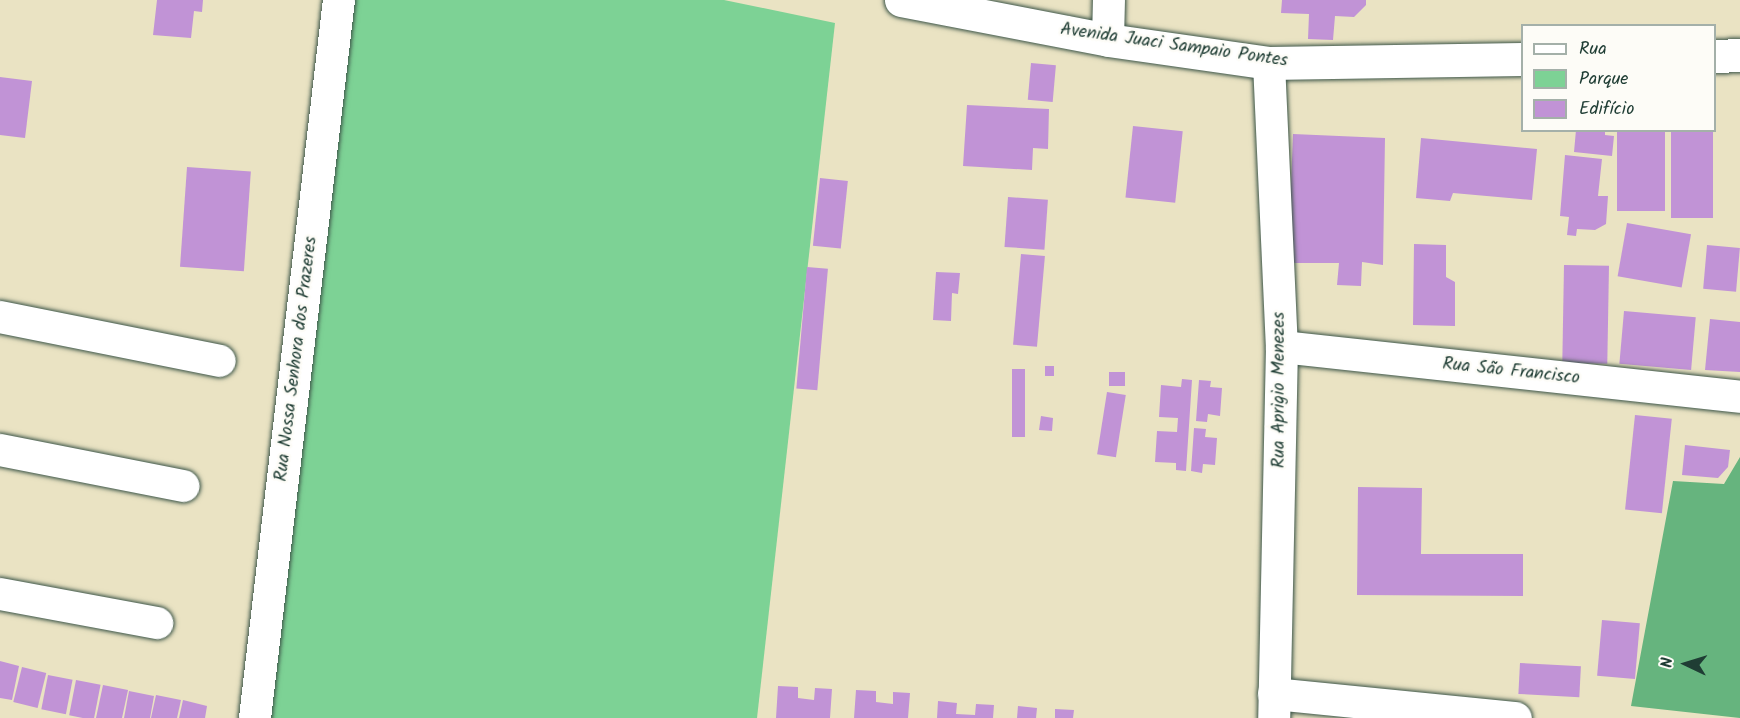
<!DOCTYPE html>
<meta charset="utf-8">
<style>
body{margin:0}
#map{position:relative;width:1740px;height:718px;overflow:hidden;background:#eae3c3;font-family:Kalam,sans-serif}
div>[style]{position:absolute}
.green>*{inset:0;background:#7dd295}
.forest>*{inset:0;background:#66b47e}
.building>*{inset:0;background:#c193d6;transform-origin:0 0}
.roads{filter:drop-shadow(0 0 2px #3d5649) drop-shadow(0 0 2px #3d5649)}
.minor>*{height:32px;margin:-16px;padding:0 16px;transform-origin:16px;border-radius:16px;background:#fff}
.secondary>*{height:33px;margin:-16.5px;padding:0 16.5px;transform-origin:16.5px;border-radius:16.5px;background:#fff}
span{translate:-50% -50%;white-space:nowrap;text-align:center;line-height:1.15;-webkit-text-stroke:5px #fdfcf7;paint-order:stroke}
.street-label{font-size:18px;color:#1f3d34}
.legend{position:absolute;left:1521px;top:24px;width:195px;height:108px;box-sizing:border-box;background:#fdfcf7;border:2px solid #a4b0a9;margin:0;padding:8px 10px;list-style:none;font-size:18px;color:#1f3d34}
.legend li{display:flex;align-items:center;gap:12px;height:30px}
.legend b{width:30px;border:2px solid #a4b0a9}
.north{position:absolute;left:1656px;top:634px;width:60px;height:60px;-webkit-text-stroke:4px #fdfcf7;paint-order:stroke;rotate:274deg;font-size:16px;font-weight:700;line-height:24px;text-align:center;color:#1f3d34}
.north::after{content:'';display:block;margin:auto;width:21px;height:27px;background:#1f3d34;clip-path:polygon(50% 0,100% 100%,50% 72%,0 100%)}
</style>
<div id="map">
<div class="green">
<div style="clip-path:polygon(345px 0,724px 0,835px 23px,757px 718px,258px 718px)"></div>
</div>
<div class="forest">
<div style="clip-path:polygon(1740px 457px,1740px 718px,1631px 706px,1673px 481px,1724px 484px)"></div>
</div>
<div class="building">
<div style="clip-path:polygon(157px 0,203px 0,202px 12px,194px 11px,191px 38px,153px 35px)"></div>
<div style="clip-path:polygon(1282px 0,1366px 0,1366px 5px,1354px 17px,1335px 16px,1333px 40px,1308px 39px,1309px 14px,1281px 13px)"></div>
<div style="left:1031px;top:63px;width:25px;height:37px;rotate:5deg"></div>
<div style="clip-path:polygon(0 77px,32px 81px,25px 138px,0 135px)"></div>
<div style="clip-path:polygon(967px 105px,1049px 109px,1048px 149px,1033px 148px,1032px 170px,963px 166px)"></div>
<div style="left:1133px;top:126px;width:50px;height:72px;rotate:6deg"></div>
<div style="clip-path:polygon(1576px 130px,1605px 130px,1605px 135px,1614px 136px,1612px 156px,1574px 152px)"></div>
<div style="left:1617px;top:130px;width:48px;height:81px"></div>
<div style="left:1671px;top:130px;width:42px;height:88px"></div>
<div style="clip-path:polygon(1293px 134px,1385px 138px,1383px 265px,1362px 262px,1361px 286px,1337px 285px,1339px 263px,1288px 263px)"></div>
<div style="clip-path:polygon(1421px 138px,1537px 149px,1532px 200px,1453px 193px,1450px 201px,1416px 198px)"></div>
<div style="clip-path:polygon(1565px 155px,1602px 159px,1598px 196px,1608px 196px,1606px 224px,1595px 230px,1577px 229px,1576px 236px,1567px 235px,1569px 217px,1560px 216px)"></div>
<div style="left:187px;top:167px;width:64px;height:100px;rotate:4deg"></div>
<div style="left:820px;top:178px;width:28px;height:68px;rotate:6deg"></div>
<div style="left:1008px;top:197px;width:40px;height:50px;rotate:4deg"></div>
<div style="left:1627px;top:223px;width:65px;height:54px;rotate:10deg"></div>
<div style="clip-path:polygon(1414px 244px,1446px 245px,1446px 277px,1455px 282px,1455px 326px,1413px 325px)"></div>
<div style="left:1707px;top:245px;width:33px;height:44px;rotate:5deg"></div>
<div style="left:1021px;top:254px;width:24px;height:91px;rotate:5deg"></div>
<div style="left:1564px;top:265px;width:45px;height:98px;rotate:1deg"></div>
<div style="left:807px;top:267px;width:21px;height:122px;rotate:5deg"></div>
<div style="clip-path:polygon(936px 272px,960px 273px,958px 294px,952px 293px,951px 321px,933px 320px)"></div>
<div style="left:1624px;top:311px;width:72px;height:53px;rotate:5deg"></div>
<div style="clip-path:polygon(1710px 319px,1740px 322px,1740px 372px,1705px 370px)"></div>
<div style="left:1045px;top:366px;width:9px;height:10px"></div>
<div style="left:1012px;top:369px;width:13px;height:68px"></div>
<div style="left:1109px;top:372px;width:16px;height:14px"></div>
<div style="clip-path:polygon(1182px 379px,1192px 380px,1186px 471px,1176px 470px,1176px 463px,1155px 462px,1157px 431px,1177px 432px,1178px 418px,1159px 417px,1161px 385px,1181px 387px)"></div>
<div style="clip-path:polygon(1199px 380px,1211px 381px,1210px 387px,1222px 388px,1220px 416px,1208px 414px,1207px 422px,1196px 421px)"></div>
<div style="left:1107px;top:392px;width:19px;height:63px;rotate:9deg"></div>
<div style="left:1635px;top:415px;width:37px;height:95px;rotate:6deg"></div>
<div style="clip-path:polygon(1041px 416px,1053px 418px,1052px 431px,1039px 430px)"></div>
<div style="clip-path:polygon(1194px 428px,1206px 429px,1205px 437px,1217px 438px,1215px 465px,1203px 464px,1202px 473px,1191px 471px)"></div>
<div style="clip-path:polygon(1685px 445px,1730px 450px,1728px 467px,1718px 478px,1682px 475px)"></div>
<div style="clip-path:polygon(1358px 487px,1422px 488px,1421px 554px,1523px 554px,1523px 596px,1357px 595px)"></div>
<div style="left:1602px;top:620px;width:38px;height:56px;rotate:5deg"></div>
<div style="clip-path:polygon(0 661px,19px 666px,12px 700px,0 698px)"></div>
<div style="left:1520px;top:663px;width:61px;height:31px;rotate:3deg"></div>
<div style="left:22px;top:667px;width:25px;height:36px;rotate:14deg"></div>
<div style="left:48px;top:675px;width:25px;height:35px;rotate:11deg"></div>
<div style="left:76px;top:680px;width:25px;height:36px;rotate:11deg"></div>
<div style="clip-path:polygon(103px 685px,128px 690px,122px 718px,96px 718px)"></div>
<div style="clip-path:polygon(778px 686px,798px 687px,798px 698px,814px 700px,815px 688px,832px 689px,830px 718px,776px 718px)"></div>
<div style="clip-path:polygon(856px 690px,876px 691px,876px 702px,893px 704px,893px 692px,910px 693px,908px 718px,854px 718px)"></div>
<div style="clip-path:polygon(129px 691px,154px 696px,150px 718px,124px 718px)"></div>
<div style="clip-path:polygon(156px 695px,181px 700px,177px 718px,151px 718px)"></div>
<div style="clip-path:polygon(183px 700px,207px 706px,205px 718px,179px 718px)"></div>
<div style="clip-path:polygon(938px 701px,957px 703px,956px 714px,975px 715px,976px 704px,994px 705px,993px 718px,937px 718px)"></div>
<div style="clip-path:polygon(1018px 706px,1037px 708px,1036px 718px,1017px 718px)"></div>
<div style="clip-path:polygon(1055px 709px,1074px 710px,1073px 718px,1055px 718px)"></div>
</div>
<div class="roads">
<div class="minor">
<div style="left:1108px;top:40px;width:40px;rotate:-88.6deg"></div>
<div style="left:1269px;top:63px;width:284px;rotate:87.4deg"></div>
<div style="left:1282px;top:347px;width:371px;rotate:91.2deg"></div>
<div style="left:0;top:317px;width:224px;rotate:11.3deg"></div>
<div style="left:1282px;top:347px;width:461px;rotate:6.2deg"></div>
<div style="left:0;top:450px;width:187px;rotate:11.1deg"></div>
<div style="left:0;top:594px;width:160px;rotate:10.5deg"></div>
<div style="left:1274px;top:694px;width:243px;rotate:5.7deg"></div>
<div style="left:255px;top:718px;width:723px;rotate:-83.33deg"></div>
</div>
<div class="secondary">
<div style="left:901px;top:0;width:211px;rotate:10.9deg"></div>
<div style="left:1108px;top:40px;width:163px;rotate:8.1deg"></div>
<div style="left:1269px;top:63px;width:253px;rotate:-0.9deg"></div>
<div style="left:1714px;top:56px;width:26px;rotate:-2deg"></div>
</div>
</div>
<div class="street-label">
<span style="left:1174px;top:46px;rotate:8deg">Avenida Juaci Sampaio Pontes</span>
<span style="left:297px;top:359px;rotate:-83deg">Rua Nossa Senhora dos Prazeres</span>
<span style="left:1511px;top:372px;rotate:6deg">Rua São Francisco</span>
<span style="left:1280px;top:390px;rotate:-90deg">Rua Aprigio Menezes</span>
</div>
<ul class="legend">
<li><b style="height:8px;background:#fff"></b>Rua</li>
<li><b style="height:16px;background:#7dd295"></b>Parque</li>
<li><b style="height:16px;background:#c193d6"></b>Edifício</li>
</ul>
<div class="north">N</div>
</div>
